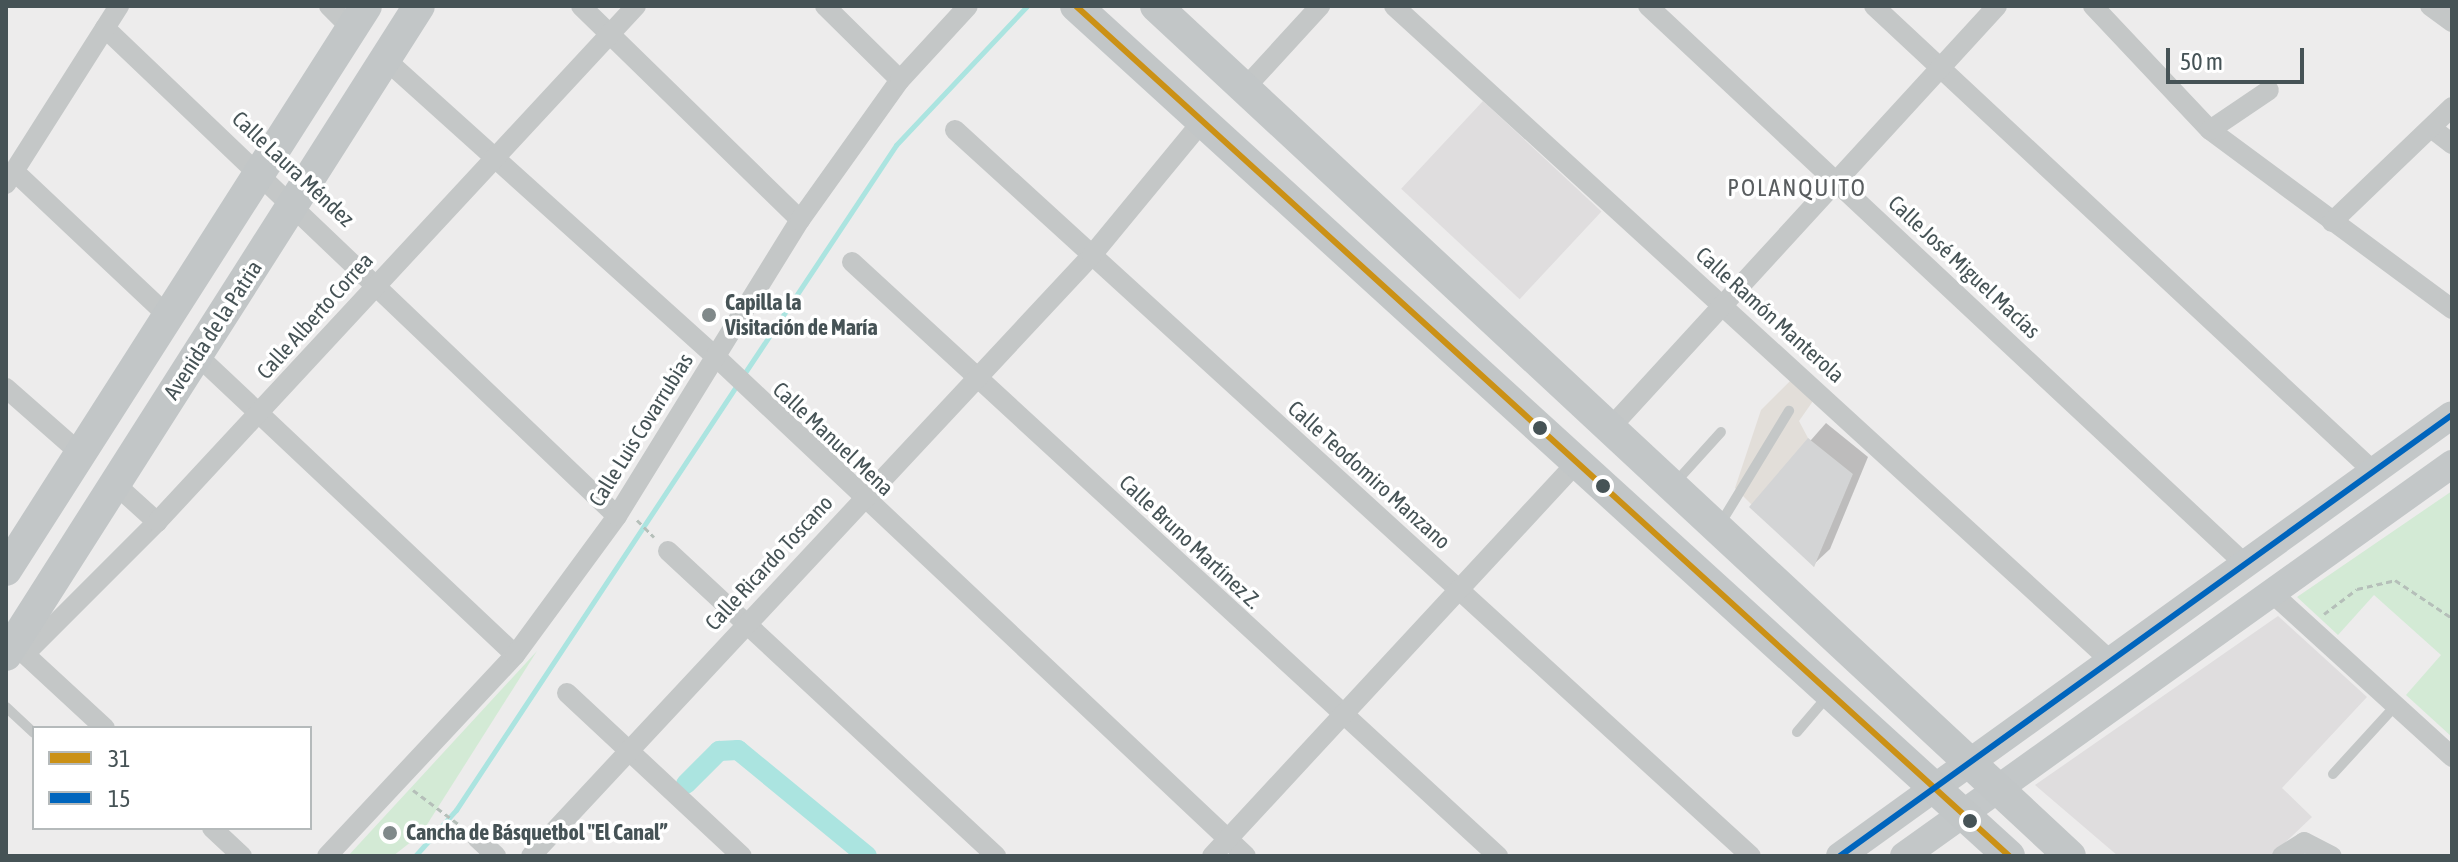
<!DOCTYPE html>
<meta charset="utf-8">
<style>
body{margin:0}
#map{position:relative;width:2458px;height:862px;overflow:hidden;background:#edecec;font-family:"Asap Condensed",sans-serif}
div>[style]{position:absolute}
.commercial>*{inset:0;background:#e2ded9}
.education>*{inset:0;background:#dfddde;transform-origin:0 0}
.green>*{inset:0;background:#d3ead5}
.shadow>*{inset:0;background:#0003}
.stream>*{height:5px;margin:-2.5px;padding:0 2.5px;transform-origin:2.5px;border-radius:2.5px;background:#abe4e0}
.canal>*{height:20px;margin:-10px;padding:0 10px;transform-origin:10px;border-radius:10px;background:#abe4e0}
.building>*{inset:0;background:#d3d4d5}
.path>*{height:3px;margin-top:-1.5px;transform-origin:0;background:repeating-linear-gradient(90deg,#b5bfb9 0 6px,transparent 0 10px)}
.lane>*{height:10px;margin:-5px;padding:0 5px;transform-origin:5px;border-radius:5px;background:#c4c7c7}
.street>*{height:20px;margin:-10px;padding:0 10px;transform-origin:10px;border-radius:10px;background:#c4c7c7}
.secondary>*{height:28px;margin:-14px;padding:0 14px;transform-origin:14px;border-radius:14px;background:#c3c7c8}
.primary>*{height:32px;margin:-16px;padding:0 16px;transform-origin:16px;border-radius:16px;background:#c2c6c7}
.bus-1>*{height:6px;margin:-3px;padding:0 3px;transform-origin:3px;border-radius:3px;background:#cb9116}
.bus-2>*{height:6px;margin:-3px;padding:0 3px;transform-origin:3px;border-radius:3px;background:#0065bd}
.dots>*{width:22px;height:22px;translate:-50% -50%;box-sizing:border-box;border:4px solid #fff;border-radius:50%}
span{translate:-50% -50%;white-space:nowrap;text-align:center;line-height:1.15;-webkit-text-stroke:7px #fff;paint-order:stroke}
.street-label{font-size:22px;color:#465356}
.poi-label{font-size:22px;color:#465356;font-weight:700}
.left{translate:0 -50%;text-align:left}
.neighbourhood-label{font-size:24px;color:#595d5f;letter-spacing:2px}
.frame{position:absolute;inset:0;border:8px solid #465356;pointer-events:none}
.legend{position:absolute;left:32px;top:726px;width:280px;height:104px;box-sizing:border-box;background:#fff;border:2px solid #b5babb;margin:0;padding:10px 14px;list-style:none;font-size:24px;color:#465356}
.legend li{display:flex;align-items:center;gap:16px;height:40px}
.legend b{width:40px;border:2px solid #b5babb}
.scale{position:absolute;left:2166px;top:48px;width:138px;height:36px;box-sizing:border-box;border:4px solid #465356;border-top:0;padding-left:10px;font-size:24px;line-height:28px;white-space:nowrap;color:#465356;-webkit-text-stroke:6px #fff;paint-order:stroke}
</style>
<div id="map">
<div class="commercial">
<div style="clip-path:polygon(1791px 380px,1813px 401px,1799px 421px,1808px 438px,1853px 474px,1814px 567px,1735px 488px,1761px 410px)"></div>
</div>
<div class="education">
<div style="left:1483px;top:101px;width:162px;height:120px;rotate:43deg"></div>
<div style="clip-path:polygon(2278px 616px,2367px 697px,2282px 788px,2312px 817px,2271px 856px,2118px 856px,2035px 785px)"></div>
</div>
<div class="green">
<div style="clip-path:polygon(2452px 491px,2452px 737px,2406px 695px,2441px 655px,2374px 595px,2338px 635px,2297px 597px)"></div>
<div style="clip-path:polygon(537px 651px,421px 834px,393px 856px,348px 856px)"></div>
</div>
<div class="shadow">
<div style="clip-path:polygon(1826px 423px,1868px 457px,1830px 549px,1814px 564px,1752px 507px)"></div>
</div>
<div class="stream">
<div style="left:742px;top:377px;width:278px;rotate:-56.4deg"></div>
<div style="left:896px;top:145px;width:191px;rotate:-46.7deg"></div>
<div style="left:415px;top:856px;width:62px;rotate:-48.3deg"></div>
<div style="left:456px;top:810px;width:509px;rotate:-56.53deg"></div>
</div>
<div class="canal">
<div style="left:686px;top:784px;width:47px;rotate:-45deg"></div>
<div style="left:719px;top:751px;width:19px;rotate:-3deg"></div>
<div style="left:738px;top:750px;width:167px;rotate:39.4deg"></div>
</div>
<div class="building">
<div style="clip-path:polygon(1808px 438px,1853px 474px,1814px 567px,1749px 507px)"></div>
</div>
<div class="path">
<div style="left:637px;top:520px;width:24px;rotate:45deg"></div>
<div style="left:2324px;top:614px;width:41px;rotate:-37.1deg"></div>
<div style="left:2357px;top:589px;width:39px;rotate:-13deg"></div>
<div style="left:2395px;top:580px;width:69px;rotate:33.7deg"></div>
<div style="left:413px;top:790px;width:60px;rotate:36.9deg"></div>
</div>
<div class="lane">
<div style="left:1674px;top:484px;width:70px;rotate:-47.9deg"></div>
<div style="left:1719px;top:526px;width:135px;rotate:-58.7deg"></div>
<div style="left:6px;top:707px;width:38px;rotate:43deg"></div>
<div style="left:1797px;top:732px;width:46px;rotate:-49.4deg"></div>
<div style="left:2333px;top:774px;width:93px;rotate:-47.6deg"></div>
</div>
<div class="street">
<div style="left:329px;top:6px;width:31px;rotate:45deg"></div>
<div style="left:581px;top:6px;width:306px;rotate:44.3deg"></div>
<div style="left:825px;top:6px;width:105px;rotate:44.6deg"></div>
<div style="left:1394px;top:6px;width:973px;rotate:42.42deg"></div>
<div style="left:1648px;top:6px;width:819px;rotate:43.07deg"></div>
<div style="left:1874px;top:6px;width:683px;rotate:42.98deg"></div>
<div style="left:2093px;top:6px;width:170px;rotate:46.7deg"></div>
<div style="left:2210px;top:130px;width:301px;rotate:36.5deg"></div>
<div style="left:2430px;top:6px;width:27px;rotate:36deg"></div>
<div style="left:105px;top:28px;width:707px;rotate:43.63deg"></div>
<div style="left:385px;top:59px;width:444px;rotate:42deg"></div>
<div style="left:715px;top:356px;width:729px;rotate:43.28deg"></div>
<div style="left:1244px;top:89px;width:113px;rotate:-47.5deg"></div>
<div style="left:955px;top:130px;width:1077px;rotate:42.37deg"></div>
<div style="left:2210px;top:130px;width:71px;rotate:-34.1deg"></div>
<div style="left:2434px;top:130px;width:23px;rotate:38deg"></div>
<div style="left:14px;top:171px;width:210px;rotate:43.3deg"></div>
<div style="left:6px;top:184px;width:211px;rotate:-57.6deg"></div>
<div style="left:2332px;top:222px;width:166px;rotate:-43.8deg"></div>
<div style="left:852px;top:262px;width:878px;rotate:42.6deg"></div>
<div style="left:197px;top:355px;width:437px;rotate:43.3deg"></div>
<div style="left:6px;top:388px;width:98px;rotate:41.3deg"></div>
<div style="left:1611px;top:427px;width:571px;rotate:-47.48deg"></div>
<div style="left:115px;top:484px;width:57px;rotate:42.1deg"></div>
<div style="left:668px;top:551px;width:448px;rotate:42.9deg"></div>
<div style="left:2272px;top:593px;width:244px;rotate:42.3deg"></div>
<div style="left:16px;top:646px;width:121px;rotate:42.7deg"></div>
<div style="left:25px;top:654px;width:187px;rotate:-45deg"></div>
<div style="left:157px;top:522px;width:704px;rotate:-47.13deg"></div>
<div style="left:567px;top:693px;width:239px;rotate:43deg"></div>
<div style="left:212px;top:828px;width:41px;rotate:43deg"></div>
<div style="left:477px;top:838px;width:26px;rotate:43deg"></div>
<div style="left:327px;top:856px;width:275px;rotate:-46.9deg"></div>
<div style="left:515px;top:655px;width:172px;rotate:-53.7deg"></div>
<div style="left:617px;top:516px;width:348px;rotate:-58.3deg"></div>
<div style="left:800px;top:220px;width:172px;rotate:-54.5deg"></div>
<div style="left:900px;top:80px;width:100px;rotate:-47.4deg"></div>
<div style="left:531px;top:856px;width:822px;rotate:-46.97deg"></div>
<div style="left:1092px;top:255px;width:171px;rotate:-50.5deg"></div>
<div style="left:1212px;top:856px;width:541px;rotate:-47.17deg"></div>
<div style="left:2282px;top:856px;width:26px;rotate:-32deg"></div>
<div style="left:2304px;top:842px;width:31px;rotate:27deg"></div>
</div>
<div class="secondary">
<div style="left:1840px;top:856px;width:754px;rotate:-35.78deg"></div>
<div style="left:1904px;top:856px;width:674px;rotate:-35.58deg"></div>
</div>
<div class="primary">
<div style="left:1076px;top:6px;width:1262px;rotate:42.33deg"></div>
<div style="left:1156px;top:6px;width:1248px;rotate:42.92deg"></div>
<div style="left:6px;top:570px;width:669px;rotate:-57.45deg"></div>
<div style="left:6px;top:655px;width:769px;rotate:-57.53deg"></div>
</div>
<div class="bus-1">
<div style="left:1076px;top:6px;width:1262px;rotate:42.33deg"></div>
</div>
<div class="bus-2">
<div style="left:1840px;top:856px;width:754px;rotate:-35.78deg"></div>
</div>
<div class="dots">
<div style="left:709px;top:315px;background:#80898a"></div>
<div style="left:1540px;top:428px;background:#465356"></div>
<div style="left:1603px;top:486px;background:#465356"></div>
<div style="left:1970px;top:821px;background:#465356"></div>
<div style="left:390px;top:833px;background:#80898a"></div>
</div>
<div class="street-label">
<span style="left:293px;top:169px;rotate:43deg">Calle Laura Méndez</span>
<span style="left:1964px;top:267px;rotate:43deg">Calle José Miguel Macías</span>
<span style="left:1770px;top:315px;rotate:42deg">Calle Ramón Manterola</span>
<span style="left:315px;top:316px;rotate:-48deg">Calle Alberto Correa</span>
<span style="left:213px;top:330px;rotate:-57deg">Avenida de la Patria</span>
<span style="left:641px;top:430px;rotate:-58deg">Calle Luis Covarrubias</span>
<span style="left:833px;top:439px;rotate:43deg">Calle Manuel Mena</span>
<span style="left:1369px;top:475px;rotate:42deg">Calle Teodomiro Manzano</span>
<span style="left:1190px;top:542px;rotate:43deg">Calle Bruno Martínez Z.</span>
<span style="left:769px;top:563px;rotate:-47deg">Calle Ricardo Toscano</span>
</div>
<div class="poi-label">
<span class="left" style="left:725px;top:315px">Capilla la<br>Visitación de María</span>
<span class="left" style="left:406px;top:833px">Cancha de Básquetbol "El Canal”</span>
</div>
<div class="neighbourhood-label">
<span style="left:1797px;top:188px">POLANQUITO</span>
</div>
<div class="frame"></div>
<ul class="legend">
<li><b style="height:10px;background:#cb9116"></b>31</li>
<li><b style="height:10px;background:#0065bd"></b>15</li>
</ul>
<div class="scale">50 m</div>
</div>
